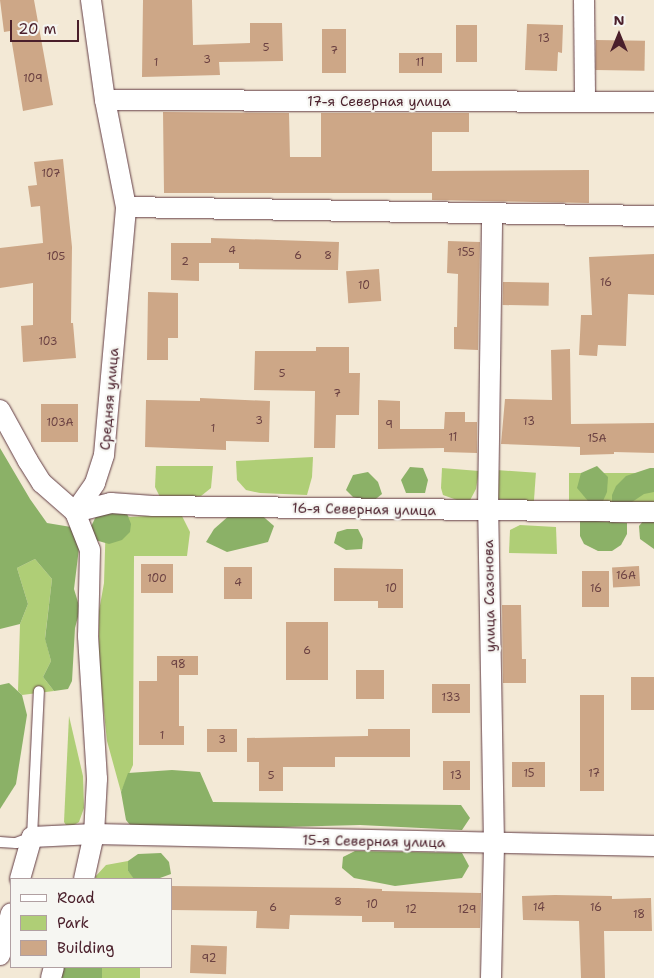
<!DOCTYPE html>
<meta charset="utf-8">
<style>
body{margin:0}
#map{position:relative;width:654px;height:978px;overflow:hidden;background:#f3e9d6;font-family:"Shantell Sans",sans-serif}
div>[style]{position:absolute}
.green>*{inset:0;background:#afce76;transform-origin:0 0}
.forest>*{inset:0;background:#8bb167;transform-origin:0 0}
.building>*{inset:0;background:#cda787;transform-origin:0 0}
.roads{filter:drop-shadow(0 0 1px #633d45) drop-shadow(0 0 1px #633d45)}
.lane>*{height:10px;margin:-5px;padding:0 5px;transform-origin:5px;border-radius:5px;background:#fff}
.street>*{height:20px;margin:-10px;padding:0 10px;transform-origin:10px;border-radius:10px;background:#fff}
span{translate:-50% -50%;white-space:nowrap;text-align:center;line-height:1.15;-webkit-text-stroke:4.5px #f6f6f2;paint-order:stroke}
.number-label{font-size:11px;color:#6b4142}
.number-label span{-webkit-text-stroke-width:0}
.street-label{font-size:14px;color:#4a1f2b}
.legend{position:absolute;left:10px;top:878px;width:162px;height:90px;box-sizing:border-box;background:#f6f6f2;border:1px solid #b1a0a2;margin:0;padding:6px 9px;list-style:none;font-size:15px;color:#4a1f2b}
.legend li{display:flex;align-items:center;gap:10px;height:25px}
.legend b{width:25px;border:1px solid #b1a0a2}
.north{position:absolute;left:594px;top:10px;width:50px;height:50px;-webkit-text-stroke:4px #f6f6f2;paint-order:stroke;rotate:0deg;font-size:14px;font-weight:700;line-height:20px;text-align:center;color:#4a1f2b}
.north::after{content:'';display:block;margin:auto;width:18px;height:22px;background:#4a1f2b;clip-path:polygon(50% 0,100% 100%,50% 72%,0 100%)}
.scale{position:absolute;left:10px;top:20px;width:69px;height:22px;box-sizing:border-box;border:2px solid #4a1f2b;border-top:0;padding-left:6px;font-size:15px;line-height:18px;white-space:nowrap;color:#4a1f2b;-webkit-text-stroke:4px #f6f6f2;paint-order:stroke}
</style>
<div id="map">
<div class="green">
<div style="clip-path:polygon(313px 457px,312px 477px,307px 495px,260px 493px,246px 490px,237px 480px,236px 461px)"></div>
<div style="clip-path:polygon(156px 466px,213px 466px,211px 488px,201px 496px,178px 498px,160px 497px,155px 487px)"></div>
<div style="clip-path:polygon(442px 468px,479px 471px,476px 489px,468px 504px,443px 495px,441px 488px)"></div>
<div style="left:496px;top:470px;width:40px;height:29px;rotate:4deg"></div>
<div style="left:569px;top:473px;width:85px;height:31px"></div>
<div style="clip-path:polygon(117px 513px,130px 517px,181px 514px,190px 532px,187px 556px,134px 556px,133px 765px,121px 792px,107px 741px,99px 666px,99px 611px,104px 583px,106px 518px)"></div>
<div style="clip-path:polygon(520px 525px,556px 527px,557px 554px,509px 553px,510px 530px)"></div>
<div style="clip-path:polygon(35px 559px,52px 579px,45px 638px,51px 661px,43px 677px,54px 691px,22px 695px,18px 691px,20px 624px,28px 604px,17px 568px)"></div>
<div style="clip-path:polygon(69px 716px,83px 776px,84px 808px,79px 822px,74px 825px,66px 825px,64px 822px)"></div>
<div style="clip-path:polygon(128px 861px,128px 871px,135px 879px,97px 879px,95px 877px,106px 865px)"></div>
<div style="left:102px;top:967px;width:38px;height:11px"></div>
</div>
<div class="forest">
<div style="clip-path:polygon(0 448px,30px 499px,47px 523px,71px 527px,79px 548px,74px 589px,80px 609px,75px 628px,72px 681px,68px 689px,54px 691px,43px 677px,51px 661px,45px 639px,52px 579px,35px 559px,17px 568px,28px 604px,20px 624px,0 629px)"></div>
<div style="clip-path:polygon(597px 466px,608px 477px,607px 492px,603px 501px,588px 501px,577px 488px,581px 473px)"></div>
<div style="clip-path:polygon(410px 467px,423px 468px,428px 480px,425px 493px,406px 493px,401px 480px)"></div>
<div style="clip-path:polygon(650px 468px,654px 468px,654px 492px,644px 494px,629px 504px,612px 502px,612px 495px,616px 486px,626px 476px)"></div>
<div style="clip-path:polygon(368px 472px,378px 482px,382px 494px,372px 502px,353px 497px,346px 490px,353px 475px)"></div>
<div style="clip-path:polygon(126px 511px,131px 524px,130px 532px,122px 540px,109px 544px,95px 540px,89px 531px,97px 514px)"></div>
<div style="clip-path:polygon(258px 512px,274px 526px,268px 542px,227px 552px,206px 542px,214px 529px,231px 514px)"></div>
<div style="clip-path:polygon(580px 520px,627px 523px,627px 534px,621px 545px,612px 551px,598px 551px,584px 544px,580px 536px)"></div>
<div style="clip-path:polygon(644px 520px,654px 521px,654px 549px,640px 539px,639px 526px)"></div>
<div style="clip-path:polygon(347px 529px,358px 529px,363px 539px,362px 549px,346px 550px,334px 543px,337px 532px)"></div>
<div style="clip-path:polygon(9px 683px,22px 695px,27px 715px,16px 784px,0 809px,0 685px)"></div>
<div style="clip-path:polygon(172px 770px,200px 772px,213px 802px,461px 805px,470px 818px,462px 830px,360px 825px,135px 831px,126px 820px,121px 792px,128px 773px)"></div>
<div style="clip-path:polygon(355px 851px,462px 853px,469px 866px,462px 878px,395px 886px,354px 878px,342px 868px,343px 857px)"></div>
<div style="clip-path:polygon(161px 853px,169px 862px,171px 874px,160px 878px,134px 879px,128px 871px,128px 861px,138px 854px)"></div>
<div style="left:60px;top:967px;width:42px;height:11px"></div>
</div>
<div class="building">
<div style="clip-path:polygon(0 0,34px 0,53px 105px,23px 111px,10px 31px,4px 32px)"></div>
<div style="clip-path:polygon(143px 0,192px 0,193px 45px,250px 43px,250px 23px,282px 23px,283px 61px,219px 62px,220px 75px,142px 77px)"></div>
<div style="clip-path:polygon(527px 24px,563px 25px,562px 53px,558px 52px,557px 71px,525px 70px)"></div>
<div style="left:456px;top:25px;width:21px;height:37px"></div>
<div style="left:322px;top:29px;width:24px;height:44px"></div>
<div style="left:596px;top:40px;width:49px;height:30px;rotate:1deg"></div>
<div style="left:399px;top:53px;width:43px;height:20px"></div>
<div style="clip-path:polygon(163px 112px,289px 113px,290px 157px,321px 157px,321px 113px,469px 113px,469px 132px,432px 132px,432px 171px,589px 170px,589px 203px,432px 200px,432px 193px,164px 193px)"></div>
<div style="clip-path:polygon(63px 159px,72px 247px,71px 323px,73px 323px,76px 358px,23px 362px,21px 326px,33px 325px,33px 283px,0 288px,0 248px,43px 243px,40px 206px,31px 207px,28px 186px,37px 185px,34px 162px)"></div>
<div style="clip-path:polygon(211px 238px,339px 242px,338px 270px,239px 269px,239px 263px,199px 263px,199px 281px,171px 280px,171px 243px,211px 243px)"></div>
<div style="clip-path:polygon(448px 241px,480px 242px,478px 350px,454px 349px,454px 327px,457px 327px,458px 274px,447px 273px)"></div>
<div style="clip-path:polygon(654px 254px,654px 295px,628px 294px,626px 346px,598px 345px,597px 356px,579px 355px,581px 315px,592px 315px,589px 257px)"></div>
<div style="left:379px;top:269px;width:32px;height:33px;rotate:86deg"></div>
<div style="left:503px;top:282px;width:46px;height:23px;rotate:1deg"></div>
<div style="clip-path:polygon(148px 292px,178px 293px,178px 338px,168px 338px,168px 360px,147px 360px)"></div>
<div style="clip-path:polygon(316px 347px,349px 347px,349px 373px,360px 373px,359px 415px,336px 415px,335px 448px,314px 448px,315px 391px,254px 390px,255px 351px,316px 351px)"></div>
<div style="clip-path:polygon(570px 349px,571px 424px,654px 423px,654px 453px,614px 452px,614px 454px,580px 455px,580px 447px,501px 444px,505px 399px,552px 400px,551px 350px)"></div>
<div style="clip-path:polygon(200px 398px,270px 401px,269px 442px,226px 441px,226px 450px,145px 447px,146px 400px,200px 401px)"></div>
<div style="clip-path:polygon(378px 400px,400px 401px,400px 429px,444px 429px,445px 412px,465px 412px,465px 422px,477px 422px,477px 453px,444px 452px,444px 448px,378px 449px)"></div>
<div style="left:41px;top:404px;width:37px;height:38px"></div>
<div style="left:141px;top:564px;width:32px;height:29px"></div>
<div style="left:639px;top:566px;width:20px;height:27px;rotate:87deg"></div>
<div style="left:224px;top:567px;width:28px;height:32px"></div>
<div style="clip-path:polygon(334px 568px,403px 569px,403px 608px,378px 608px,378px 601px,334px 601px)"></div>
<div style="left:582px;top:571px;width:27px;height:36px"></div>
<div style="clip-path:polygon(502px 605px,521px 605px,522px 659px,526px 659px,526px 683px,503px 683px)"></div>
<div style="left:286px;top:622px;width:42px;height:58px"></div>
<div style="clip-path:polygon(157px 656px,198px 656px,198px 675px,179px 675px,179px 726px,184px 726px,184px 745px,139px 745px,139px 681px,157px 681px)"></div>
<div style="left:356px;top:670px;width:28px;height:29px"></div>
<div style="left:654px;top:677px;width:33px;height:23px;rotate:90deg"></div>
<div style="left:432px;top:684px;width:38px;height:29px"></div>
<div style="left:580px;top:695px;width:24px;height:96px"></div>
<div style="left:207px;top:729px;width:30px;height:23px"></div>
<div style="clip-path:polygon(368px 729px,410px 729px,410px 757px,335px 757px,335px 767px,283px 767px,283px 791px,259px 791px,259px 762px,247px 762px,247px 738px,368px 736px)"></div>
<div style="left:443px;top:761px;width:27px;height:29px"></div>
<div style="left:512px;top:762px;width:33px;height:25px"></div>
<div style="clip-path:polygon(171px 886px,358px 888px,382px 889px,382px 891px,481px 893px,480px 928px,394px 928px,394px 922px,362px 922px,362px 916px,290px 915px,289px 929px,256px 928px,257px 911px,171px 910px)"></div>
<div style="clip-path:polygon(555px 895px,612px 896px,612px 899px,651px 898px,652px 931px,604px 931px,605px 978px,581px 978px,579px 921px,523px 920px,522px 896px)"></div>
<div style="left:191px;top:945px;width:36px;height:28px;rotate:2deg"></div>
</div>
<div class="roads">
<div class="lane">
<div style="left:0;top:842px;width:16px;rotate:4deg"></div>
<div style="left:16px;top:843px;width:17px;rotate:-21deg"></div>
<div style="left:32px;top:837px;width:146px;rotate:-87.3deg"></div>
</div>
<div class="street">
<div style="left:584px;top:0;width:102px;rotate:89.4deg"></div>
<div style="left:105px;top:100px;width:549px;rotate:0.21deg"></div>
<div style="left:126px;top:207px;width:528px;rotate:0.98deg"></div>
<div style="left:0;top:410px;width:58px;rotate:61.2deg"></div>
<div style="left:28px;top:461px;width:26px;rotate:58deg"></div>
<div style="left:42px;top:483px;width:44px;rotate:41.3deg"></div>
<div style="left:75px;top:512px;width:41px;rotate:68.5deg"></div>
<div style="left:90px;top:550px;width:86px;rotate:91.3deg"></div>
<div style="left:88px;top:636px;width:143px;rotate:86.4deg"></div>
<div style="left:97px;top:779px;width:55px;rotate:93.1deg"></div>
<div style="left:94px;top:834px;width:46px;rotate:102.5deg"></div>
<div style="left:75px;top:512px;width:37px;rotate:-14deg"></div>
<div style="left:111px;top:503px;width:42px;rotate:4.1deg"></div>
<div style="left:153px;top:506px;width:501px;rotate:0.69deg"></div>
<div style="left:75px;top:512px;width:35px;rotate:-55deg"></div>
<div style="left:95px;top:483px;width:29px;rotate:-72deg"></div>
<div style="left:104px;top:455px;width:249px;rotate:-84.9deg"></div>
<div style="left:126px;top:207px;width:109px;rotate:-101.1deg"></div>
<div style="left:105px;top:100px;width:101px;rotate:-98deg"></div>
<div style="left:20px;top:879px;width:44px;rotate:-74.1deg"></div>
<div style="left:32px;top:837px;width:62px;rotate:-2.8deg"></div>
<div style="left:94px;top:834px;width:560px;rotate:1.23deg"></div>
<div style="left:0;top:955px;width:43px;rotate:-75.3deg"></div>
<div style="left:51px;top:978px;width:11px;rotate:-75deg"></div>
<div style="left:491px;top:978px;width:134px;rotate:-88.7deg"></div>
<div style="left:494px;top:844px;width:333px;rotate:-91deg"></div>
<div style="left:488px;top:511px;width:297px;rotate:-89.2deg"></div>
</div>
</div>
<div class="number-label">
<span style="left:544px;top:39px">13</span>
<span style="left:266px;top:48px">5</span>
<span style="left:334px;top:51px">7</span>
<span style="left:207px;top:60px">3</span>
<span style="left:156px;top:63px">1</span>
<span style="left:420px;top:63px">11</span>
<span style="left:33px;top:79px">109</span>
<span style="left:51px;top:174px">107</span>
<span style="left:232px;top:251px">4</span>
<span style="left:466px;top:253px">155</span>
<span style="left:298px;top:256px">6</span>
<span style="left:328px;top:256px">8</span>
<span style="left:56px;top:257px">105</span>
<span style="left:185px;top:262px">2</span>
<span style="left:606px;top:283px">16</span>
<span style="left:364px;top:286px">10</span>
<span style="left:48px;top:342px">103</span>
<span style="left:282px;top:374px">5</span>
<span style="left:337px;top:394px">7</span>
<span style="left:259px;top:421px">3</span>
<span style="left:529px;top:422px">13</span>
<span style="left:60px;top:423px">103А</span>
<span style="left:389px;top:425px">9</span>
<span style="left:213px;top:429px">1</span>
<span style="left:453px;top:438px">11</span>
<span style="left:597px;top:439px">15А</span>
<span style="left:626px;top:576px">16А</span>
<span style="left:157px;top:579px">100</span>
<span style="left:238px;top:583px">4</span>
<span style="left:391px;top:589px">10</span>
<span style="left:596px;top:589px">16</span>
<span style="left:307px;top:651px">6</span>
<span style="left:178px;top:665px">98</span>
<span style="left:451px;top:698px">133</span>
<span style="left:162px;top:736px">1</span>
<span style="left:222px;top:740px">3</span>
<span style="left:529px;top:774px">15</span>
<span style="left:594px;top:774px">17</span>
<span style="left:271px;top:776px">5</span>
<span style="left:456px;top:776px">13</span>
<span style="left:338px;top:902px">8</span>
<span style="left:372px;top:905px">10</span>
<span style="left:273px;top:908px">6</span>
<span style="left:539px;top:908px">14</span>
<span style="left:596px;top:908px">16</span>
<span style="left:411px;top:910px">12</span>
<span style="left:467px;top:910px">129</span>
<span style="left:639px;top:915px">18</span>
<span style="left:209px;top:959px">92</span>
</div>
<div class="street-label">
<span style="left:379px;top:101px">17-я Северная улица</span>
<span style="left:109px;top:399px;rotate:-85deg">Средняя улица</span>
<span style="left:364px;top:509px;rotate:1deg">16-я Северная улица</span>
<span style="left:489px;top:596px;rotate:-91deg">улица Сазонова</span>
<span style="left:374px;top:841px;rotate:1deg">15-я Северная улица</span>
</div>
<ul class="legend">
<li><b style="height:6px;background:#fff"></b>Road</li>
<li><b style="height:14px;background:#afce76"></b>Park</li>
<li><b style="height:14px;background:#cda787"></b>Building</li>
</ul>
<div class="north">N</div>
<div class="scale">20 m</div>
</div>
